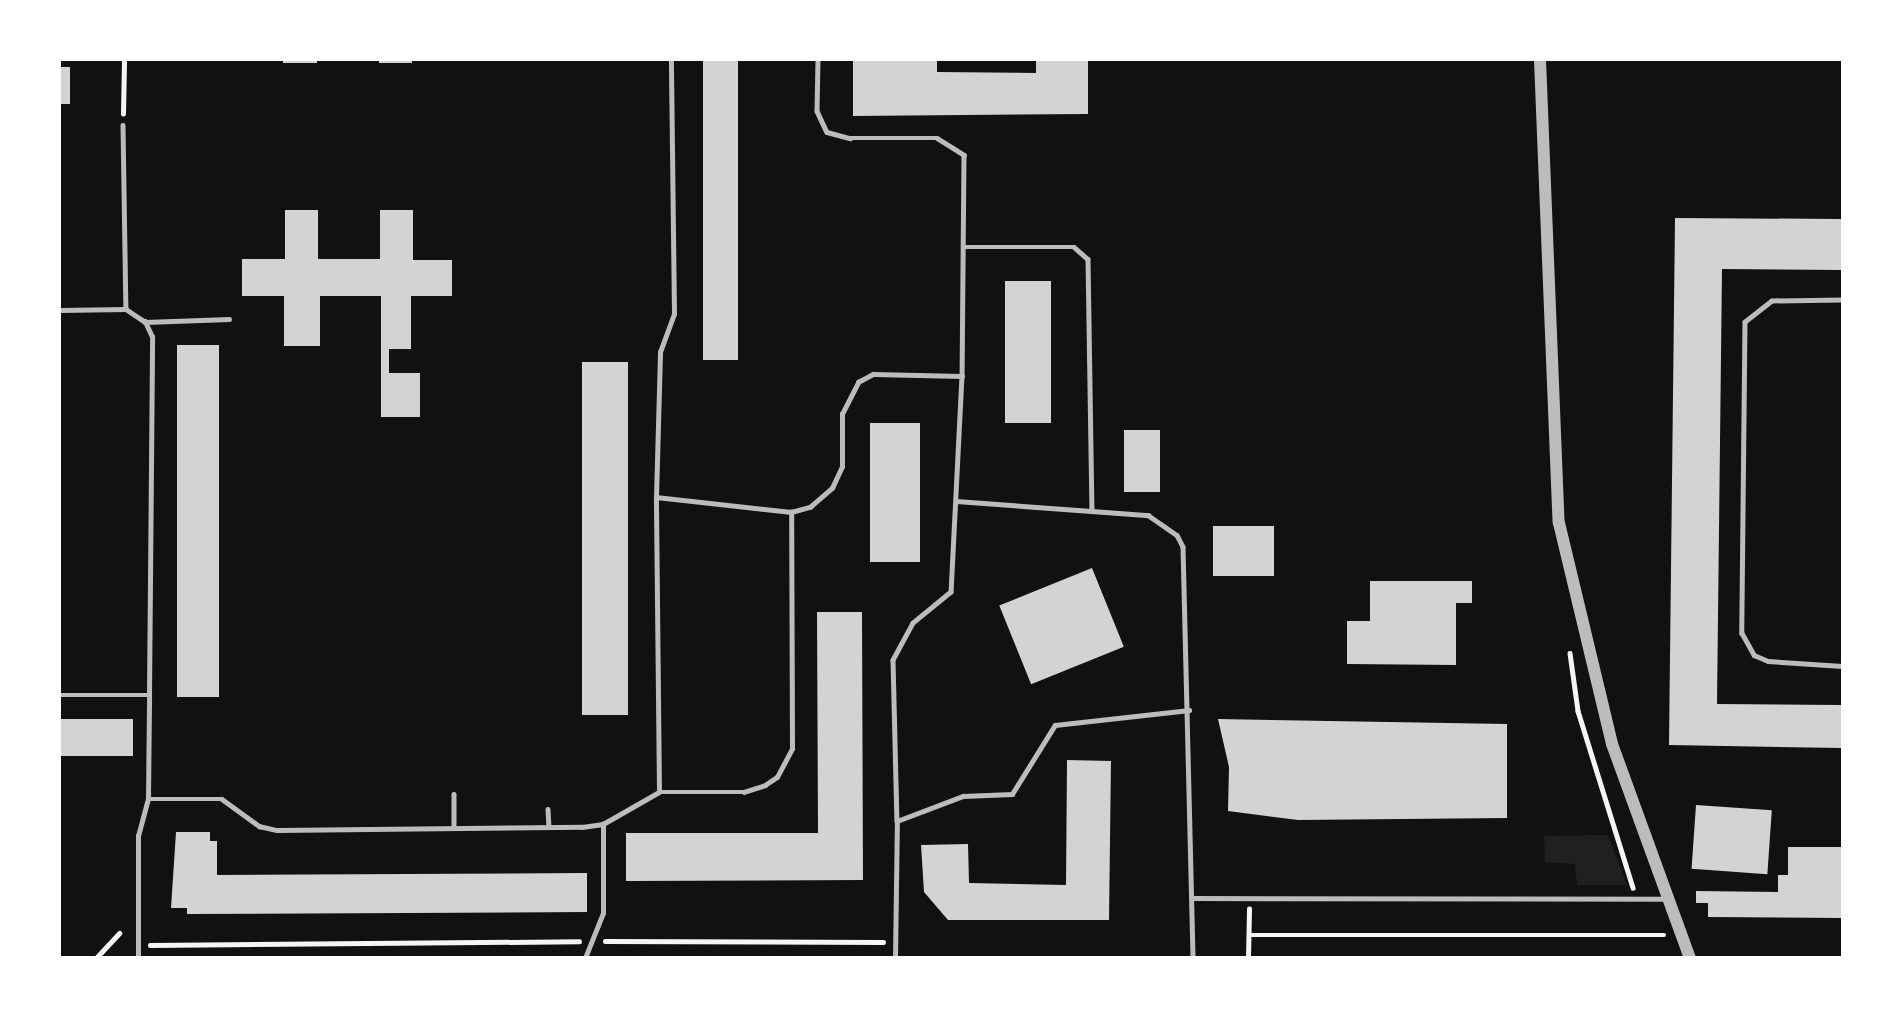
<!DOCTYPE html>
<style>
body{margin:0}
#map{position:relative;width:1902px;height:1017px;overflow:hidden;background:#111;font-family:"Noto Sans",sans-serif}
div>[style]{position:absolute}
.green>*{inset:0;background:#202020}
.building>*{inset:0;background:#d3d3d3;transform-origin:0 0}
.path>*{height:4.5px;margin:-2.25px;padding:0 2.25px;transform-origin:2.25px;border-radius:2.25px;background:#f5f5f5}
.service>*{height:4.5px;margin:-2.25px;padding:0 2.25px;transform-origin:2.25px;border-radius:2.25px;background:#bcbcbc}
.tertiary>*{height:12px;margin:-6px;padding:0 6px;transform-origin:6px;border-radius:6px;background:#bcbcbc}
span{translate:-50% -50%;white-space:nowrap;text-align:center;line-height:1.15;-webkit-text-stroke:5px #fff;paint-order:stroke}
.frame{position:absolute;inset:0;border:61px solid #fff;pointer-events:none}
</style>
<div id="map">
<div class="green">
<div style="clip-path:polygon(1608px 835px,1627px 885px,1577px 885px,1575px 864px,1545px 862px,1544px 836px)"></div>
</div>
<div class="building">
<div style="left:283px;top:60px;width:34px;height:3px"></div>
<div style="left:379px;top:60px;width:33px;height:3px"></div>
<div style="left:703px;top:60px;width:35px;height:300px"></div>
<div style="clip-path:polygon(853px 60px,937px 60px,937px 72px,1036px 73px,1036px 60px,1088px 60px,1088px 114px,853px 116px)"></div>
<div style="left:60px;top:67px;width:10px;height:37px"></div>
<div style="clip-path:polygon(285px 210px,318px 210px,318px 259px,380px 259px,380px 210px,413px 210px,413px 260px,452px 260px,452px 296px,411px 296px,411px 349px,389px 349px,389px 373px,420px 373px,420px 417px,381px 417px,381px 296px,320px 296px,320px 346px,284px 346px,284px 296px,242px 296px,242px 259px,285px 259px)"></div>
<div style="clip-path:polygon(1675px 218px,1842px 219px,1842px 270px,1722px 269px,1717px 704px,1842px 705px,1842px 748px,1669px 745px)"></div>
<div style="left:1005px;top:281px;width:46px;height:142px"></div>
<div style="left:177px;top:345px;width:42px;height:352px"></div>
<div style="left:582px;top:362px;width:46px;height:353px"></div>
<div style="left:920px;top:423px;width:139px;height:50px;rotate:90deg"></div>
<div style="left:1124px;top:430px;width:36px;height:62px"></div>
<div style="left:1213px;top:526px;width:61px;height:50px"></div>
<div style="left:1092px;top:568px;width:85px;height:100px;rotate:68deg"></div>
<div style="clip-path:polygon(1370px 581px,1472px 581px,1472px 603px,1456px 603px,1456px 665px,1347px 664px,1347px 621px,1370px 621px)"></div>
<div style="clip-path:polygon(817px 612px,862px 612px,863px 880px,626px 881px,626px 833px,818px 833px)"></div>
<div style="left:60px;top:719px;width:73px;height:37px"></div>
<div style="clip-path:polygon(1218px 719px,1507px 724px,1507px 818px,1298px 820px,1228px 811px,1229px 767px)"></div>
<div style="clip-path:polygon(1067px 760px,1111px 761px,1109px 920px,948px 920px,924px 892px,921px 845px,968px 844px,969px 883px,1066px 885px)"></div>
<div style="left:1696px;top:805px;width:76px;height:64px;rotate:4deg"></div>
<div style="clip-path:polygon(176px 832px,210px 832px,210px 841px,217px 841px,217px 875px,587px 873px,587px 912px,187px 914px,187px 908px,171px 908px)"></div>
<div style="clip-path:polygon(1788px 847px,1842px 847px,1842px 918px,1708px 917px,1708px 903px,1696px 903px,1696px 891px,1778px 892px,1778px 875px,1788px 875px)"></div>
</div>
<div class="path">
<div style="left:123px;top:114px;width:54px;rotate:-88.9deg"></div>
<div style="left:1570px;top:653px;width:59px;rotate:82.1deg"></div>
<div style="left:1578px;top:711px;width:185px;rotate:72.7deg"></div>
<div style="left:1250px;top:935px;width:414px"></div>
<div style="left:605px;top:941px;width:278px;rotate:0.2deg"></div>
<div style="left:150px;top:945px;width:429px;rotate:-0.5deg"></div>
<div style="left:96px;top:958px;width:34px;rotate:-47deg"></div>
<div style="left:1248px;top:958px;width:49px;rotate:-88.8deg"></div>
</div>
<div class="service">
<div style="left:818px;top:60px;width:51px;rotate:91.1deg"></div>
<div style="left:817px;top:111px;width:23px;rotate:65deg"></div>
<div style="left:827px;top:132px;width:24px;rotate:15deg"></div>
<div style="left:850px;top:138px;width:87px"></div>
<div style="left:937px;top:138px;width:32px;rotate:32deg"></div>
<div style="left:964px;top:155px;width:221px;rotate:90.5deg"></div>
<div style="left:123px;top:125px;width:184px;rotate:89.1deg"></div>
<div style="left:965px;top:247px;width:109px"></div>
<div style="left:1074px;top:247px;width:18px;rotate:41deg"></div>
<div style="left:1088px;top:259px;width:251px;rotate:89.1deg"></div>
<div style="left:1842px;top:300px;width:70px;rotate:179.2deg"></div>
<div style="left:1772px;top:301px;width:34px;rotate:142deg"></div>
<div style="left:1745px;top:322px;width:311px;rotate:90.6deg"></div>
<div style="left:1742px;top:633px;width:25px;rotate:61deg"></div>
<div style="left:1754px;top:655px;width:15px;rotate:23deg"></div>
<div style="left:1768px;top:661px;width:74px;rotate:3.9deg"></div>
<div style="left:60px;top:310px;width:66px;rotate:-0.9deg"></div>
<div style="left:126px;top:309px;width:23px;rotate:34deg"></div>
<div style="left:145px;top:322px;width:84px;rotate:-2deg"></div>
<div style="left:656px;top:497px;width:136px;rotate:6.3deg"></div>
<div style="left:791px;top:512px;width:20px;rotate:-15deg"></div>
<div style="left:810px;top:507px;width:29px;rotate:-41deg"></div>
<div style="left:832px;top:488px;width:23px;rotate:-65deg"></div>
<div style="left:842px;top:467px;width:53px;rotate:-90deg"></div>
<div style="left:842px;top:414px;width:36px;rotate:-63deg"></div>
<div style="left:858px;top:382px;width:17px;rotate:-28deg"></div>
<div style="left:873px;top:374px;width:89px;rotate:1.3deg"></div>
<div style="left:962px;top:376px;width:216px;rotate:92.9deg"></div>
<div style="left:951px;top:592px;width:49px;rotate:140.8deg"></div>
<div style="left:913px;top:623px;width:42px;rotate:118.4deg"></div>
<div style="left:893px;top:660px;width:161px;rotate:88.6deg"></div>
<div style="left:956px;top:501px;width:193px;rotate:4.2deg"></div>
<div style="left:1148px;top:515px;width:35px;rotate:35deg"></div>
<div style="left:1177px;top:535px;width:13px;rotate:63deg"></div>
<div style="left:1183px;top:547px;width:411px;rotate:88.6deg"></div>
<div style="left:60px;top:695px;width:89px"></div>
<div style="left:659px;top:792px;width:295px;rotate:-90.6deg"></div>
<div style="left:656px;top:497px;width:145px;rotate:-88.4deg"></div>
<div style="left:660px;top:352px;width:40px;rotate:-69.8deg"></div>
<div style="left:674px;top:314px;width:254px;rotate:-90.7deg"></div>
<div style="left:454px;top:794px;width:34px;rotate:90deg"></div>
<div style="left:148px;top:799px;width:74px"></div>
<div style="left:222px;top:799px;width:46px;rotate:36.1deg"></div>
<div style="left:259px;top:826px;width:18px;rotate:13deg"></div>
<div style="left:277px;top:830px;width:305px;rotate:-0.6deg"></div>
<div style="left:582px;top:827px;width:21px;rotate:-8deg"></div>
<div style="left:603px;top:824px;width:64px;rotate:-29.7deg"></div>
<div style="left:659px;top:792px;width:85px"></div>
<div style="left:744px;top:792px;width:22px;rotate:-18deg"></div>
<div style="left:765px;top:785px;width:14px;rotate:-34deg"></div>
<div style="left:777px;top:777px;width:32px;rotate:-62deg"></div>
<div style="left:792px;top:749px;width:237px;rotate:-90.2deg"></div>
<div style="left:548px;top:809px;width:18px;rotate:87deg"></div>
<div style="left:1193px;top:898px;width:472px;rotate:0.1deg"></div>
<div style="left:138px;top:958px;width:122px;rotate:-90deg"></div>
<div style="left:138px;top:836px;width:38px;rotate:-75deg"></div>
<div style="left:148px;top:799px;width:104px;rotate:-89.4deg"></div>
<div style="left:149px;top:695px;width:358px;rotate:-89.5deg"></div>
<div style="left:152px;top:337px;width:17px;rotate:-115deg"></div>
<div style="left:585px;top:958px;width:48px;rotate:-68.2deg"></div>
<div style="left:603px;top:913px;width:89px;rotate:-90deg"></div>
<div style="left:895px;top:958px;width:137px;rotate:-89.2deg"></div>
<div style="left:897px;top:821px;width:71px;rotate:-20.7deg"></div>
<div style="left:963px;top:796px;width:49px;rotate:-2.3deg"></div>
<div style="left:1012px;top:794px;width:81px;rotate:-58.1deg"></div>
<div style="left:1055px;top:725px;width:135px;rotate:-6.4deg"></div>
</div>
<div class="tertiary">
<div style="left:1540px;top:60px;width:463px;rotate:87.7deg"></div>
<div style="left:1559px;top:523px;width:227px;rotate:76.5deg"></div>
<div style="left:1612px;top:744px;width:228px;rotate:70deg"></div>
</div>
<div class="frame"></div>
</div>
